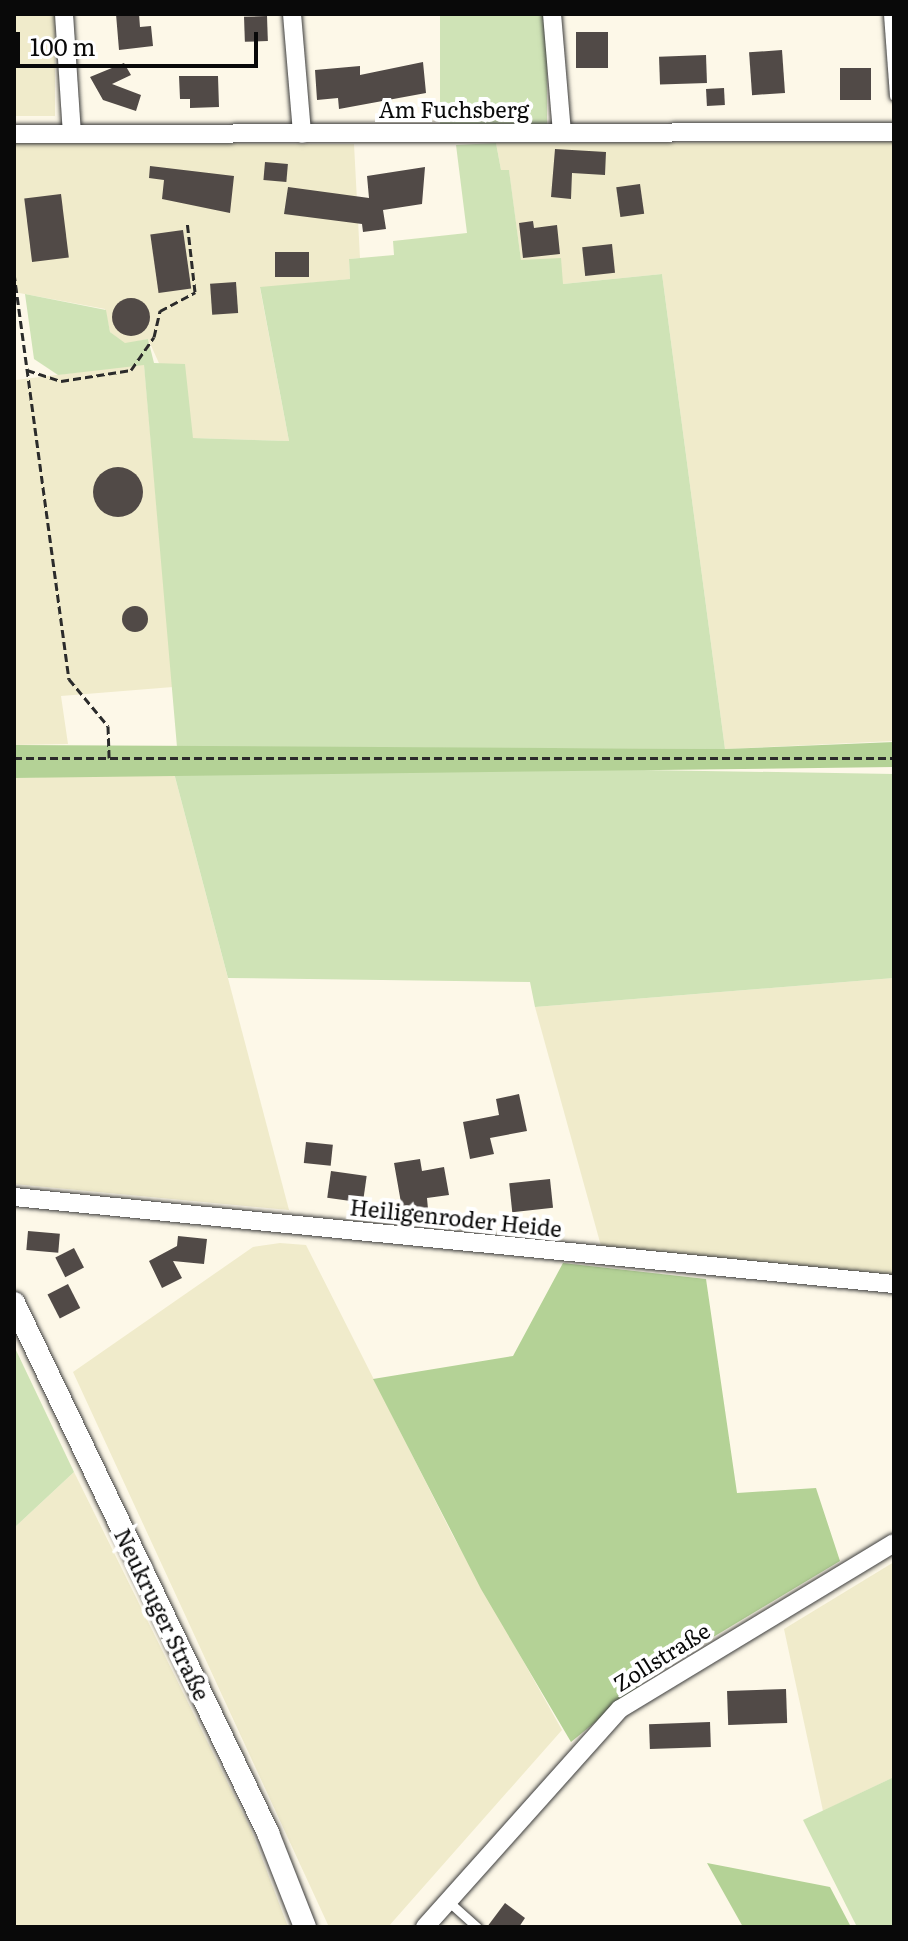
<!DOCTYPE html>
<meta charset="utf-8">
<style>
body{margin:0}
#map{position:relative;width:908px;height:1941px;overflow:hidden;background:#fdf8e8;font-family:Literata,serif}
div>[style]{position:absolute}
.farmland>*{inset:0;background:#f0ebcb;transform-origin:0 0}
.green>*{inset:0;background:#cfe3b6;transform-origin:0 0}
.forest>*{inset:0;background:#b4d296}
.building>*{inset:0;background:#514a47;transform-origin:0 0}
.round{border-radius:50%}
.path>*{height:3px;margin-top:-1.5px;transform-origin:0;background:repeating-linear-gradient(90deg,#2b2b2b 0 8px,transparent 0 12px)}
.roads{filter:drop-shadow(0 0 2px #3c3c3c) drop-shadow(0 0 2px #3c3c3c)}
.service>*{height:9px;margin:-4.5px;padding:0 4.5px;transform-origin:4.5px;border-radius:4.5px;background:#fff}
.minor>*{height:18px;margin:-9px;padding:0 9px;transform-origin:9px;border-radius:9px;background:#fff}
.tertiary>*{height:22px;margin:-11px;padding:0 11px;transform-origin:11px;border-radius:11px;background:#fff}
span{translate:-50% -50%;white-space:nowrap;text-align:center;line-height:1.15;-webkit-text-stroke:8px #fff;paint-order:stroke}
.street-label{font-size:22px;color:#090909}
.frame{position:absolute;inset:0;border:16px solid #090909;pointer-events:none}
.scale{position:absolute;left:16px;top:32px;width:242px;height:36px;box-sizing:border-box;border:4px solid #090909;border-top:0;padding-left:10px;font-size:24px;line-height:28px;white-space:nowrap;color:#090909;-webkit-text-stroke:6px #fff;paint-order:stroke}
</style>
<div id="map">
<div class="farmland">
<div style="left:14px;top:14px;width:41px;height:102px"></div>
<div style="clip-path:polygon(14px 142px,354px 144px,360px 258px,349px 259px,350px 279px,260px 288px,289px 441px,193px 438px,148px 339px,125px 344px,110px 332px,105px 309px,14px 292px)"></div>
<div style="clip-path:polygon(894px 142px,894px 741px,725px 749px,662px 274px,563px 284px,521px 261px,509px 171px,501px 170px,496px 143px)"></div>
<div style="clip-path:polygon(144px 364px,173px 687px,61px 696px,68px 744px,14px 745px,14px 368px,16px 380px)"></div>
<div style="clip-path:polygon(174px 773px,289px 1210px,14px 1184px,14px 778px)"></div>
<div style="clip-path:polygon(894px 978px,894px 1275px,601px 1246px,535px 1007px)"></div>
<div style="clip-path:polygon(280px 1243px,306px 1245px,452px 1534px,562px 1730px,388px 1927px,329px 1927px,73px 1372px,253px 1247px)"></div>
<div style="clip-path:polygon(74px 1472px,252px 1832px,288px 1927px,14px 1927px,14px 1528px)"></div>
<div style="clip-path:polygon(894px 1562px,894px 1777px,823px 1811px,784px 1629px)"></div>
</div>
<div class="green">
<div style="left:440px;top:14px;width:107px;height:112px"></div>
<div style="clip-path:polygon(496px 143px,501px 170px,509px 170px,521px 260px,561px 258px,563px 284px,662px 274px,725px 749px,177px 747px,144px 365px,58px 375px,34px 359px,25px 294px,106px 310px,110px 332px,125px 343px,148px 339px,154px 363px,185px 364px,193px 438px,289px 441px,260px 287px,350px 279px,349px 259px,394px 255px,393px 241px,467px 233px,456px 145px)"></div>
<div style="clip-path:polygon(463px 767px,894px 774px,894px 978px,535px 1007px,530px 982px,228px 978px,174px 773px)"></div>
<div style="clip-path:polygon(14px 1346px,74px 1472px,14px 1528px)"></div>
<div style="clip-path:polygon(894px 1777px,894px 1927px,857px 1927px,803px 1820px)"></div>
</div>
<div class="forest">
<div style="clip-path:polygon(894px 742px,894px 767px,14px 778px,14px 745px,725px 749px)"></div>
<div style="clip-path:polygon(563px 1263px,706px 1279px,737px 1493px,816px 1488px,840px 1561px,660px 1669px,571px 1742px,481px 1589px,373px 1379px,513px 1356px)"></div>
<div style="clip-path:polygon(707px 1863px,830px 1887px,851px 1927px,743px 1927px)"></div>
</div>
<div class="building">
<div style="clip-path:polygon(116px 14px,139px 14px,140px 27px,151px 26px,153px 46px,119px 50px)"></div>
<div style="left:267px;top:16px;width:25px;height:23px;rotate:88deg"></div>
<div style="left:576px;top:32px;width:32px;height:36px"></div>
<div style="left:782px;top:50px;width:43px;height:33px;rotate:86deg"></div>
<div style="left:706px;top:55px;width:28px;height:47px;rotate:88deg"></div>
<div style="clip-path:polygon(423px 62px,426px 93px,339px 109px,338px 98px,317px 100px,315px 70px,360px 66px,360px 75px)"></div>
<div style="clip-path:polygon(124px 63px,131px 75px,112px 84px,141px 95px,136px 111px,103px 100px,90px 77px)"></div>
<div style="left:840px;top:68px;width:31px;height:32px"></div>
<div style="clip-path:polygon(179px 76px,218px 76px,219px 107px,190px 108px,190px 99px,180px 99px)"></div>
<div style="left:724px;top:88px;width:17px;height:18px;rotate:87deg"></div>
<div style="clip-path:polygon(555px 149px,606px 152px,605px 175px,572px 173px,571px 199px,551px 197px)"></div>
<div style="left:265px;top:162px;width:23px;height:18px;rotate:5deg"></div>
<div style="clip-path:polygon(150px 166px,234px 176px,230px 213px,162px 199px,164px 180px,149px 178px)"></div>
<div style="clip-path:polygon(425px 167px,422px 204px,383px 210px,386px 229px,363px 232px,362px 224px,284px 214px,288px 187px,369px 198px,367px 176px)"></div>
<div style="left:640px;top:184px;width:30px;height:24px;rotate:82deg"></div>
<div style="left:61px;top:194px;width:64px;height:37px;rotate:83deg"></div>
<div style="clip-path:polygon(533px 221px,534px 228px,557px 225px,560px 254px,523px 258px,519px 223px)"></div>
<div style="left:183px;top:230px;width:59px;height:33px;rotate:82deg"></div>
<div style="left:612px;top:244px;width:29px;height:30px;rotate:84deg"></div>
<div style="left:275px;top:252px;width:34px;height:25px"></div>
<div style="left:236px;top:282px;width:31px;height:26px;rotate:86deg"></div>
<div class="round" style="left:112px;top:298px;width:38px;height:38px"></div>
<div class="round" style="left:93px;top:467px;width:50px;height:50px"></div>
<div class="round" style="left:122px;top:606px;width:26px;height:26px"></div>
<div style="clip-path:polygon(519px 1094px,527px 1131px,490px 1138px,494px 1154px,470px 1159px,463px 1122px,499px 1115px,496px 1099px)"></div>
<div style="left:306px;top:1142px;width:27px;height:21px;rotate:6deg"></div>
<div style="clip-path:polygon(420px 1159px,422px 1171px,444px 1167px,449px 1195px,427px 1198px,428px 1209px,403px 1214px,394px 1163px)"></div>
<div style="left:331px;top:1171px;width:36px;height:27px;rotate:8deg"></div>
<div style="left:550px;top:1179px;width:29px;height:41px;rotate:84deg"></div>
<div style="left:28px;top:1231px;width:32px;height:19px;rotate:5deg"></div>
<div style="clip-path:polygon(178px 1236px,207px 1239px,204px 1264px,173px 1261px,182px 1278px,162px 1288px,149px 1261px,177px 1246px)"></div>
<div style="left:74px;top:1248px;width:22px;height:21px;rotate:63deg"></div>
<div style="left:68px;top:1284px;width:27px;height:23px;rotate:63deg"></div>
<div style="left:786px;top:1689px;width:34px;height:59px;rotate:88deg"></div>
<div style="left:710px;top:1722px;width:25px;height:61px;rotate:88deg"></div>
<div style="clip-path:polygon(505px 1903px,525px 1918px,519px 1927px,487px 1927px)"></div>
</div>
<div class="path">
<div style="left:14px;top:273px;width:410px;rotate:82.3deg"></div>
<div style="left:69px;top:679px;width:61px;rotate:50.3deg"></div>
<div style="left:108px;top:726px;width:32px;rotate:88deg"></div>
<div style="left:27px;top:370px;width:36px;rotate:18deg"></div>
<div style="left:61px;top:381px;width:71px;rotate:-8.9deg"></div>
<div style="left:131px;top:370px;width:40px;rotate:-55.1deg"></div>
<div style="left:154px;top:337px;width:27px;rotate:-77deg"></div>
<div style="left:160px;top:311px;width:40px;rotate:-28deg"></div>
<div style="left:195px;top:292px;width:71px;rotate:-96.4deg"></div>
<div style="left:14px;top:758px;width:880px"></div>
</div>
<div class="roads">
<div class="service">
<div style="left:888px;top:14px;width:82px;rotate:85.8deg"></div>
<div style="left:449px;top:1902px;width:38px;rotate:42deg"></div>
</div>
<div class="minor">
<div style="left:64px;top:14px;width:120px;rotate:86.2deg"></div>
<div style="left:292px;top:14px;width:120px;rotate:85.2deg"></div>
<div style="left:552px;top:14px;width:118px;rotate:85.2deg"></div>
<div style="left:14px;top:134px;width:880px;rotate:-0.13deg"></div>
<div style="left:14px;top:1197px;width:884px;rotate:5.65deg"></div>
<div style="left:425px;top:1927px;width:292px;rotate:-48.2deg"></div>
<div style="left:620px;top:1709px;width:320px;rotate:-31.2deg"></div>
</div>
<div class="tertiary">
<div style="left:14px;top:1303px;width:588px;rotate:64.39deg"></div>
<div style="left:268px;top:1833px;width:101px;rotate:68.5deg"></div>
</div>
</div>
<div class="street-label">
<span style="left:454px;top:109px">Am Fuchsberg</span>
<span style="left:456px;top:1217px;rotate:6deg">Heiligenroder Heide</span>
<span style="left:163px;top:1614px;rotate:64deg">Neukruger Straße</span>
<span style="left:661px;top:1656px;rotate:-32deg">Zollstraße</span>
</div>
<div class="frame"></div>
<div class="scale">100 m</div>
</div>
